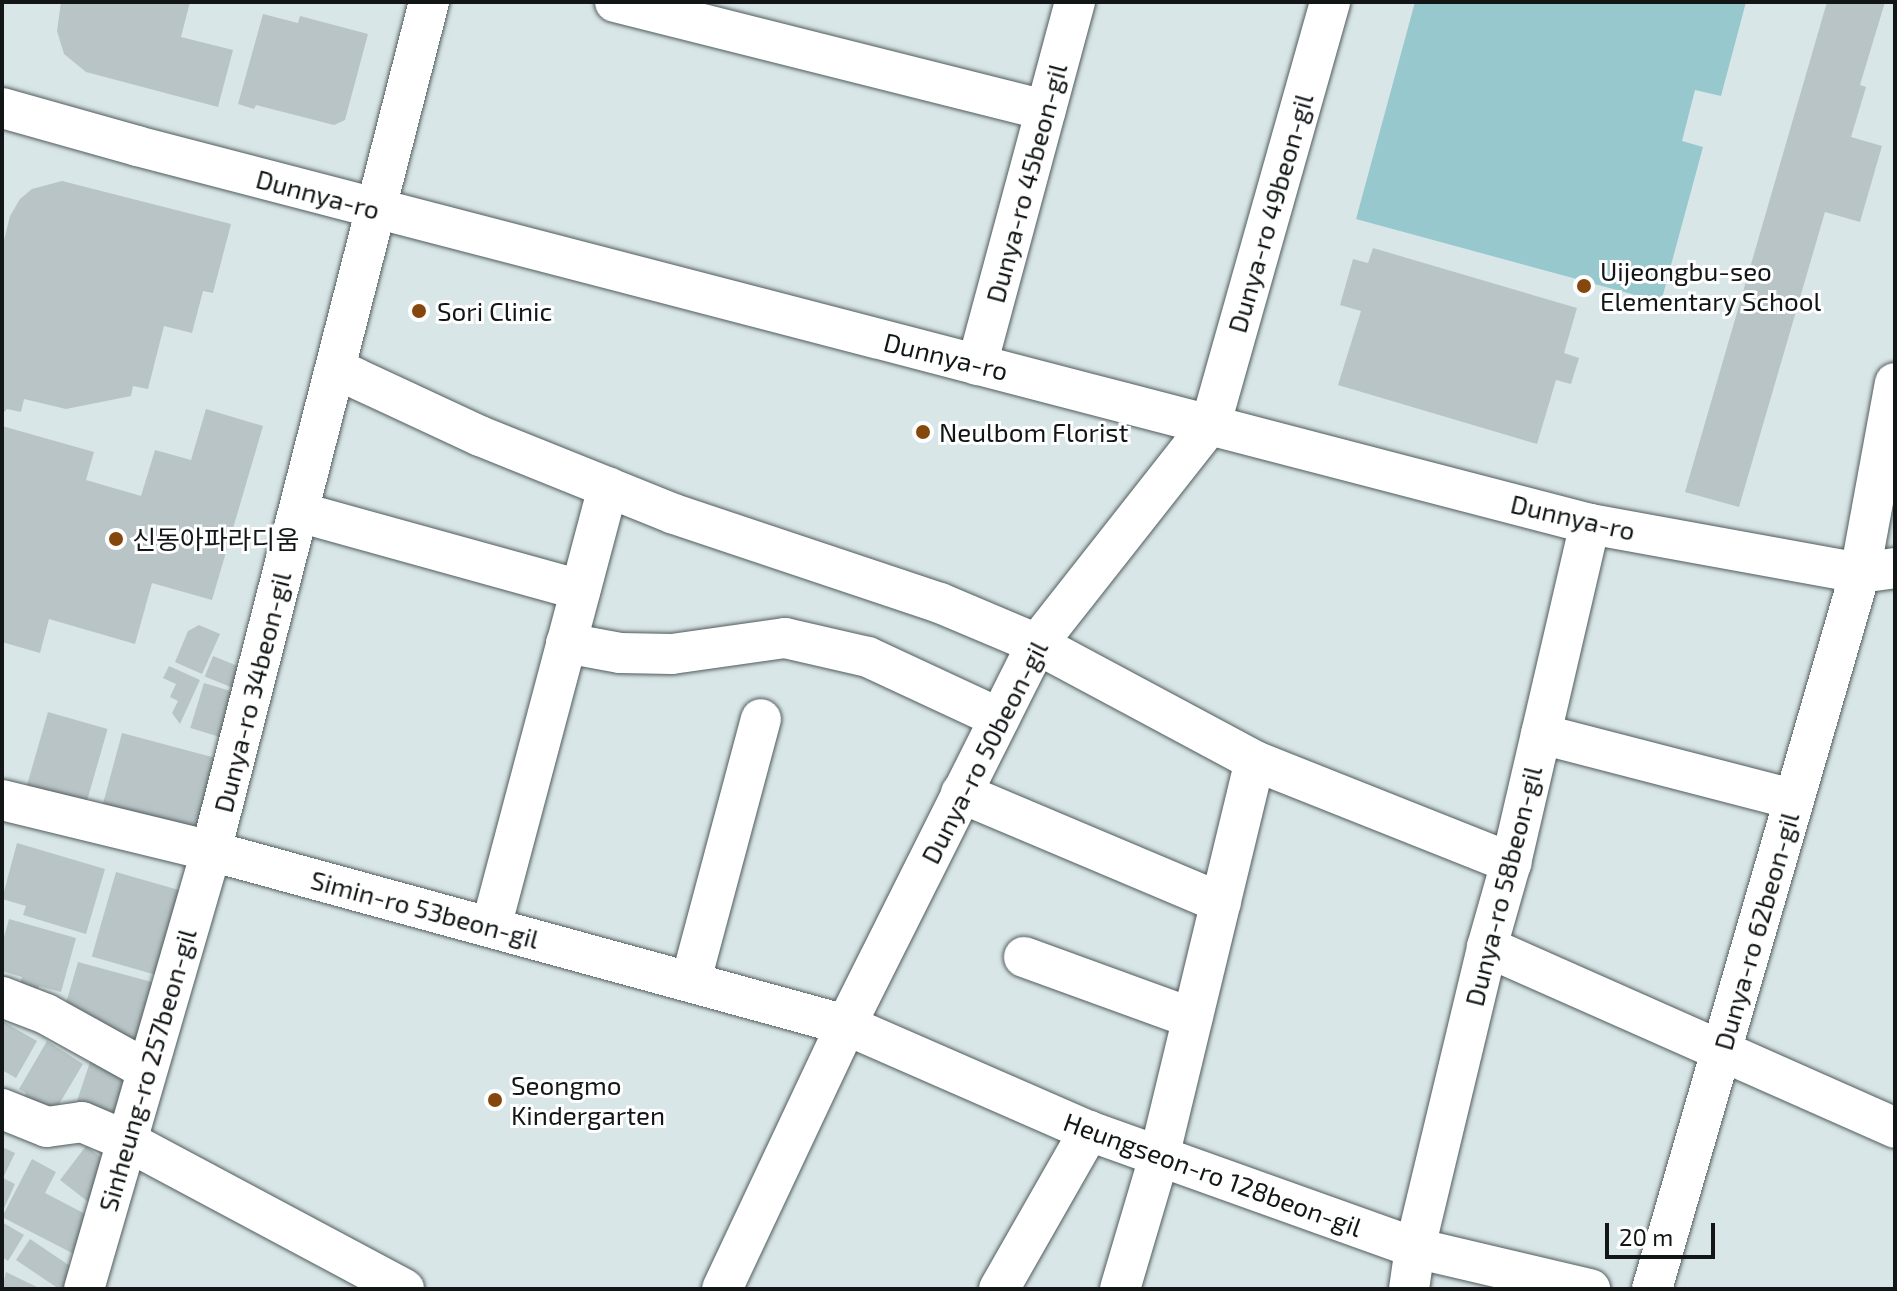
<!DOCTYPE html>
<meta charset="utf-8">
<style>
body{margin:0}
#map{position:relative;width:1897px;height:1291px;overflow:hidden;background:#d9e6e7;font-family:"Exo 2","Noto Sans KR",sans-serif}
div>[style]{position:absolute}
.green>*{inset:0;background:#96c8ce}
.building>*{inset:0;background:#b8c4c6;transform-origin:0 0}
.roads{filter:drop-shadow(0 0 2px #515c5d) drop-shadow(0 0 2px #515c5d)}
.minor>*{height:40px;margin:-20px;padding:0 20px;transform-origin:20px;border-radius:20px;background:#fff}
.dots>*{width:22px;height:22px;translate:-50% -50%;box-sizing:border-box;border:4px solid #fff;border-radius:50%}
span{translate:-50% -50%;white-space:nowrap;text-align:center;line-height:1.15;-webkit-text-stroke:6px #fff;paint-order:stroke}
.street-label{font-size:26px;color:#121617}
.poi-label{font-size:26px;color:#121617}
.left{translate:0 -50%;text-align:left}
.frame{position:absolute;inset:0;border:4px solid #121617;pointer-events:none}
.scale{position:absolute;left:1605px;top:1223px;width:110px;height:36px;box-sizing:border-box;border:4px solid #121617;border-top:0;padding-left:10px;font-size:24px;line-height:28px;white-space:nowrap;color:#121617;-webkit-text-stroke:6px #fff;paint-order:stroke}
</style>
<div id="map">
<div class="green">
<div style="clip-path:polygon(1415px 2px,1746px 2px,1721px 96px,1695px 90px,1682px 141px,1703px 147px,1661px 302px,1356px 219px)"></div>
</div>
<div class="building">
<div style="clip-path:polygon(61px 2px,190px 2px,181px 37px,233px 50px,218px 107px,86px 72px,64px 54px,57px 31px)"></div>
<div style="clip-path:polygon(1827px 2px,1885px 2px,1860px 85px,1866px 87px,1851px 137px,1882px 146px,1860px 222px,1825px 212px,1739px 507px,1685px 492px)"></div>
<div style="clip-path:polygon(263px 14px,298px 23px,300px 16px,368px 34px,345px 120px,334px 125px,256px 105px,254px 109px,238px 104px)"></div>
<div style="clip-path:polygon(62px 181px,231px 224px,213px 293px,203px 291px,192px 333px,164px 326px,148px 389px,133px 386px,131px 396px,66px 409px,24px 399px,21px 412px,7px 409px,2px 414px,2px 248px,10px 216px,20px 199px,32px 189px)"></div>
<div style="clip-path:polygon(1373px 248px,1577px 308px,1564px 353px,1579px 358px,1571px 384px,1556px 380px,1537px 444px,1338px 385px,1361px 311px,1340px 305px,1353px 259px,1368px 263px)"></div>
<div style="clip-path:polygon(206px 409px,263px 426px,212px 600px,152px 583px,135px 644px,49px 619px,40px 653px,2px 642px,2px 426px,94px 452px,86px 480px,141px 496px,155px 450px,191px 460px)"></div>
<div style="clip-path:polygon(199px 625px,220px 634px,202px 674px,175px 662px,188px 631px)"></div>
<div style="left:213px;top:656px;width:32px;height:22px;rotate:22deg"></div>
<div style="clip-path:polygon(169px 666px,200px 680px,180px 724px,172px 713px,178px 701px,170px 697px,176px 684px,163px 678px)"></div>
<div style="left:204px;top:683px;width:31px;height:47px;rotate:17deg"></div>
<div style="left:48px;top:712px;width:62px;height:77px;rotate:16deg"></div>
<div style="left:122px;top:733px;width:97px;height:79px;rotate:15deg"></div>
<div style="clip-path:polygon(17px 843px,105px 869px,86px 934px,23px 915px,26px 906px,2px 899px)"></div>
<div style="left:116px;top:872px;width:69px;height:88px;rotate:16deg"></div>
<div style="clip-path:polygon(9px 919px,76px 938px,61px 992px,39px 986px,37px 991px,19px 986px,22px 977px,2px 971px,2px 944px)"></div>
<div style="clip-path:polygon(78px 962px,159px 984px,139px 1053px,62px 1017px)"></div>
<div style="clip-path:polygon(2px 1021px,37px 1041px,16px 1078px,2px 1070px)"></div>
<div style="clip-path:polygon(47px 1041px,83px 1064px,49px 1121px,20px 1103px,26px 1093px,19px 1089px)"></div>
<div style="clip-path:polygon(90px 1062px,119px 1072px,128px 1090px,128px 1104px,110px 1120px,75px 1107px)"></div>
<div style="clip-path:polygon(86px 1146px,112px 1166px,96px 1208px,60px 1180px)"></div>
<div style="clip-path:polygon(2px 1147px,15px 1153px,3px 1178px,15px 1184px,2px 1213px)"></div>
<div style="clip-path:polygon(32px 1159px,56px 1172px,45px 1193px,93px 1218px,74px 1254px,2px 1217px)"></div>
<div style="clip-path:polygon(2px 1222px,24px 1235px,8px 1261px,2px 1257px)"></div>
<div style="clip-path:polygon(30px 1239px,79px 1272px,68px 1289px,59px 1289px,16px 1260px)"></div>
<div style="clip-path:polygon(6px 1272px,41px 1289px,2px 1289px)"></div>
</div>
<div class="roads">
<div class="minor">
<div style="left:615px;top:2px;width:444px;rotate:14.1deg"></div>
<div style="left:2px;top:108px;width:140px;rotate:15.7deg"></div>
<div style="left:137px;top:146px;width:1501px;rotate:14.58deg"></div>
<div style="left:1590px;top:524px;width:274px;rotate:10.3deg"></div>
<div style="left:1860px;top:573px;width:35px;rotate:-8deg"></div>
<div style="left:977px;top:365px;width:376px;rotate:-74.9deg"></div>
<div style="left:336px;top:369px;width:159px;rotate:25deg"></div>
<div style="left:480px;top:436px;width:209px;rotate:21.9deg"></div>
<div style="left:674px;top:514px;width:280px;rotate:18.5deg"></div>
<div style="left:940px;top:603px;width:105px;rotate:22.9deg"></div>
<div style="left:1037px;top:644px;width:247px;rotate:28.2deg"></div>
<div style="left:1255px;top:761px;width:276px;rotate:21.7deg"></div>
<div style="left:299px;top:512px;width:292px;rotate:15.5deg"></div>
<div style="left:566px;top:643px;width:55px;rotate:10.5deg"></div>
<div style="left:620px;top:653px;width:52px;rotate:1.1deg"></div>
<div style="left:672px;top:654px;width:114px;rotate:-8.1deg"></div>
<div style="left:785px;top:638px;width:85px;rotate:12.9deg"></div>
<div style="left:868px;top:657px;width:145px;rotate:25deg"></div>
<div style="left:1541px;top:734px;width:260px;rotate:14.5deg"></div>
<div style="left:961px;top:793px;width:282px;rotate:22.9deg"></div>
<div style="left:2px;top:800px;width:215px;rotate:13.7deg"></div>
<div style="left:211px;top:851px;width:658px;rotate:15.32deg"></div>
<div style="left:846px;top:1025px;width:265px;rotate:23.6deg"></div>
<div style="left:1089px;top:1131px;width:346px;rotate:19.7deg"></div>
<div style="left:1415px;top:1248px;width:180px;rotate:13.2deg"></div>
<div style="left:491px;top:927px;width:455px;rotate:-75.1deg"></div>
<div style="left:1487px;top:947px;width:446px;rotate:23.9deg"></div>
<div style="left:1024px;top:957px;width:179px;rotate:20deg"></div>
<div style="left:691px;top:980px;width:270px;rotate:-75deg"></div>
<div style="left:2px;top:997px;width:47px;rotate:21.1deg"></div>
<div style="left:46px;top:1014px;width:115px;rotate:29deg"></div>
<div style="left:2px;top:1109px;width:48px;rotate:21.8deg"></div>
<div style="left:47px;top:1127px;width:35px;rotate:-8deg"></div>
<div style="left:82px;top:1122px;width:49px;rotate:22.9deg"></div>
<div style="left:127px;top:1141px;width:314px;rotate:28.1deg"></div>
<div style="left:84px;top:1289px;width:456px;rotate:-73.8deg"></div>
<div style="left:211px;top:851px;width:877px;rotate:-75.6deg"></div>
<div style="left:722px;top:1289px;width:292px;rotate:-64.8deg"></div>
<div style="left:846px;top:1025px;width:426px;rotate:-63.4deg"></div>
<div style="left:1037px;top:644px;width:281px;rotate:-51.8deg"></div>
<div style="left:1211px;top:423px;width:437px;rotate:-74.2deg"></div>
<div style="left:999px;top:1289px;width:182px;rotate:-60.3deg"></div>
<div style="left:1120px;top:1289px;width:138px;rotate:-73.5deg"></div>
<div style="left:1159px;top:1157px;width:407px;rotate:-76.4deg"></div>
<div style="left:1409px;top:1289px;width:41px;rotate:-81.7deg"></div>
<div style="left:1415px;top:1248px;width:309px;rotate:-76.5deg"></div>
<div style="left:1487px;top:947px;width:87px;rotate:-74.1deg"></div>
<div style="left:1511px;top:863px;width:348px;rotate:-76.9deg"></div>
<div style="left:1652px;top:1289px;width:746px;rotate:-73.8deg"></div>
<div style="left:1860px;top:573px;width:193px;rotate:-79.6deg"></div>
</div>
</div>
<div class="dots">
<div style="left:1584px;top:286px;background:#86470d"></div>
<div style="left:419px;top:311px;background:#86470d"></div>
<div style="left:923px;top:432px;background:#86470d"></div>
<div style="left:116px;top:539px;background:#86470d"></div>
<div style="left:495px;top:1100px;background:#86470d"></div>
</div>
<div class="street-label">
<span style="left:1026px;top:183px;rotate:-75deg">Dunya-ro 45beon-gil</span>
<span style="left:318px;top:194px;rotate:15deg">Dunnya-ro</span>
<span style="left:1270px;top:213px;rotate:-74deg">Dunya-ro 49beon-gil</span>
<span style="left:946px;top:356px;rotate:14deg">Dunnya-ro</span>
<span style="left:1573px;top:517px;rotate:13deg">Dunnya-ro</span>
<span style="left:252px;top:692px;rotate:-76deg">Dunya-ro 34beon-gil</span>
<span style="left:984px;top:752px;rotate:-63deg">Dunya-ro 50beon-gil</span>
<span style="left:1503px;top:886px;rotate:-76deg">Dunya-ro 58beon-gil</span>
<span style="left:425px;top:909px;rotate:15deg">Simin-ro 53beon-gil</span>
<span style="left:1756px;top:931px;rotate:-74deg">Dunya-ro 62beon-gil</span>
<span style="left:147px;top:1070px;rotate:-74deg">Sinheung-ro 257beon-gil</span>
<span style="left:1213px;top:1174px;rotate:20deg">Heungseon-ro 128beon-gil</span>
</div>
<div class="poi-label">
<span class="left" style="left:1600px;top:286px">Uijeongbu-seo<br>Elementary School</span>
<span class="left" style="left:437px;top:311px">Sori Clinic</span>
<span class="left" style="left:939px;top:432px">Neulbom Florist</span>
<span class="left" style="left:132px;top:539px">신동아파라디움</span>
<span class="left" style="left:511px;top:1100px">Seongmo<br>Kindergarten</span>
</div>
<div class="frame"></div>
<div class="scale">20 m</div>
</div>
